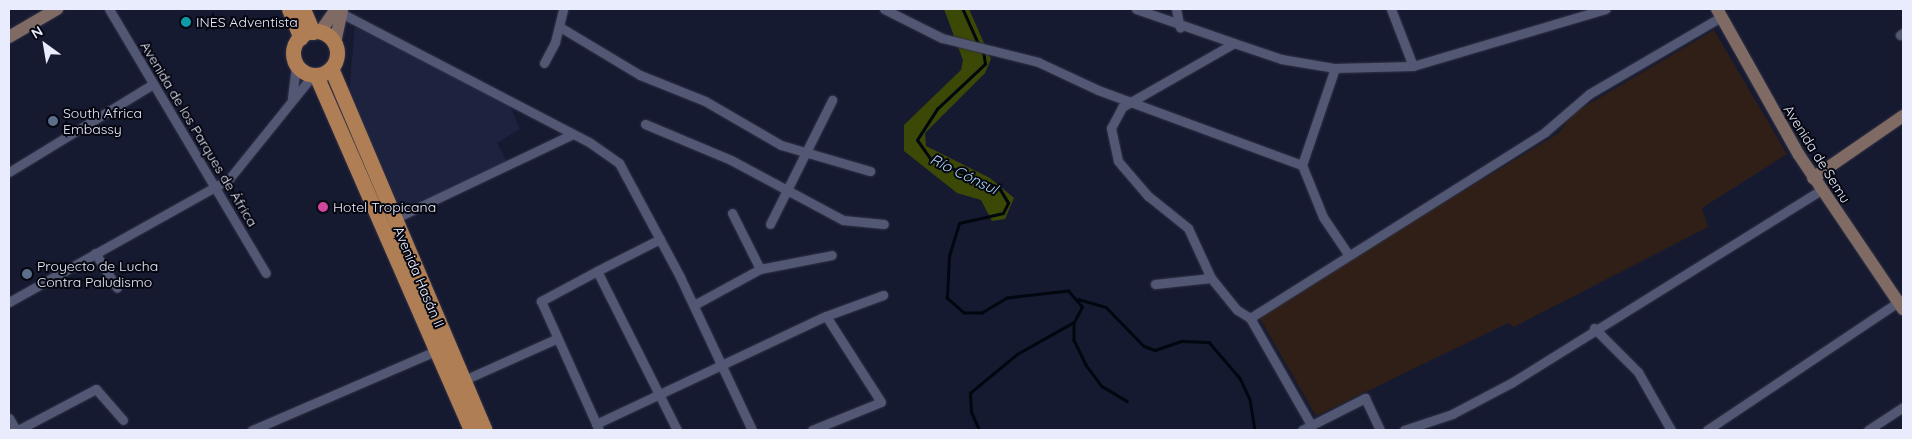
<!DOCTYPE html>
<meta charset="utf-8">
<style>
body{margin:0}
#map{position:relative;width:1912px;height:439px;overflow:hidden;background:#161a31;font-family:Quicksand,sans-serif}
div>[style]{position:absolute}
.commercial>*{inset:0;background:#2f1f17}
.built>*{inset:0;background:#1d223f}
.green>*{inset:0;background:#3c4805}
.stream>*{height:2.5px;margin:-1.25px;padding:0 1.25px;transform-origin:1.25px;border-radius:1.25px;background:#00070f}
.roads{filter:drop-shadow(0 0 1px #323346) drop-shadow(0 0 1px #323346)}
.street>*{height:9px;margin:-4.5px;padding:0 4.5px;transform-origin:4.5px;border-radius:4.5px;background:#525873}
.secondary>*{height:12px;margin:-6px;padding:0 6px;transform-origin:6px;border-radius:6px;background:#806b64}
.primary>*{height:15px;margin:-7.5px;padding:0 7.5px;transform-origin:7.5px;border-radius:7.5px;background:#af7e54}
.primary>.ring{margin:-7.5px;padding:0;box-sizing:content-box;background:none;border:15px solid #af7e54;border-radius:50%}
.dots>*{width:14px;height:14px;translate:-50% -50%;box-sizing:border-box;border:2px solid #05060f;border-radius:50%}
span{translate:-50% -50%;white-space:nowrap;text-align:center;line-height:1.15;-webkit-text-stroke:4px #05060f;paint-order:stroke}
.poi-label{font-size:14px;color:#e8ecfc}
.left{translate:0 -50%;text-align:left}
.street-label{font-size:14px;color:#e8ecfc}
.water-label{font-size:15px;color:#add9f8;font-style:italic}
.frame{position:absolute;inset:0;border:10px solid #e8ecfc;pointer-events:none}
.north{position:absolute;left:20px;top:20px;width:50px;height:50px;-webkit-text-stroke:4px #05060f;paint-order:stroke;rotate:328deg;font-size:14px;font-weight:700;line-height:20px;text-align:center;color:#e8ecfc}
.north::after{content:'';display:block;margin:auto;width:18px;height:22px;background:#e8ecfc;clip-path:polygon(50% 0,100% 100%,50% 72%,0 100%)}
</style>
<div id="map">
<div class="commercial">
<div style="clip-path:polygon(1714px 30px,1787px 154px,1702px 208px,1708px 227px,1514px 327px,1508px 323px,1316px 416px,1258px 315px,1559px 133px,1572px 114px)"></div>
</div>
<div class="built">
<div style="clip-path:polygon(355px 26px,509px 104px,520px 129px,497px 143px,507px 162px,402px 212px,349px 94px)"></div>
</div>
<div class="green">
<div style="clip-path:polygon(944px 9px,969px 9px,991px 59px,985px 73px,925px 133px,926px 146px,990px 178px,1014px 198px,1005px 219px,992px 221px,981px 200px,957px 193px,904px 151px,904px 125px,961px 70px,963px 60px)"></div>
</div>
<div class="stream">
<div style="left:963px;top:9px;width:39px;rotate:66deg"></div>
<div style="left:1078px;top:299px;width:29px;rotate:16deg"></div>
<div style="left:1106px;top:307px;width:54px;rotate:45.7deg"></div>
<div style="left:1144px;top:346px;width:12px;rotate:20deg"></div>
<div style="left:1155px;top:350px;width:28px;rotate:-19deg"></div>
<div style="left:1181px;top:341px;width:28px;rotate:2deg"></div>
<div style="left:1209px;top:342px;width:48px;rotate:49.3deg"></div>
<div style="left:1240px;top:378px;width:23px;rotate:65deg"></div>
<div style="left:1250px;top:399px;width:31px;rotate:81deg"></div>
<div style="left:1074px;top:322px;width:18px;rotate:90deg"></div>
<div style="left:1074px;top:340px;width:28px;rotate:64deg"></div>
<div style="left:1086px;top:365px;width:26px;rotate:53deg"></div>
<div style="left:1102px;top:386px;width:29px;rotate:31deg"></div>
<div style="left:979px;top:430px;width:20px;rotate:-114deg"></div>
<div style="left:971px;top:412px;width:19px;rotate:-93deg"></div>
<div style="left:970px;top:393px;width:61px;rotate:-39.7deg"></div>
<div style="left:1017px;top:354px;width:65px;rotate:-29.3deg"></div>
<div style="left:1074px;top:322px;width:17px;rotate:-62deg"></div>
<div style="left:1082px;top:307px;width:21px;rotate:-131deg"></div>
<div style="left:1068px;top:291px;width:61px;rotate:173.5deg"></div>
<div style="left:1007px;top:298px;width:29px;rotate:149deg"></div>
<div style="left:982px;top:313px;width:18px;rotate:180deg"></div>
<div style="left:964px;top:313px;width:23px;rotate:-139deg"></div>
<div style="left:947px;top:298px;width:42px;rotate:-87.3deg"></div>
<div style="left:949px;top:256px;width:34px;rotate:-73deg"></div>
<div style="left:959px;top:223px;width:45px;rotate:-12.8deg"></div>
<div style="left:1003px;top:213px;width:11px;rotate:-63deg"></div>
<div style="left:1008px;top:203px;width:17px;rotate:-121deg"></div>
<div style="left:999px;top:188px;width:74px;rotate:-157.6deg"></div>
<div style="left:931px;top:160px;width:24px;rotate:-125deg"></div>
<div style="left:917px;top:140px;width:37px;rotate:-57deg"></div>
<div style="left:937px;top:109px;width:66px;rotate:-43.2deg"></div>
<div style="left:985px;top:64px;width:12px;rotate:-99deg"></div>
</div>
<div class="roads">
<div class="street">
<div style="left:109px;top:9px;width:307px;rotate:59.3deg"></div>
<div style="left:884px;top:9px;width:65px;rotate:26.6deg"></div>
<div style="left:942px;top:38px;width:99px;rotate:14deg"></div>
<div style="left:1038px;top:62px;width:66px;rotate:25deg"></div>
<div style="left:1098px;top:90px;width:217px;rotate:20.2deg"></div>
<div style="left:1136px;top:9px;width:104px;rotate:19.1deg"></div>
<div style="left:1176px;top:9px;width:19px;rotate:78deg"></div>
<div style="left:1391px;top:9px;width:61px;rotate:68.9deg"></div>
<div style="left:341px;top:13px;width:280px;rotate:27.5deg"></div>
<div style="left:589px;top:142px;width:37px;rotate:35deg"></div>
<div style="left:619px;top:163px;width:129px;rotate:61.8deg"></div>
<div style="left:680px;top:277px;width:169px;rotate:64.8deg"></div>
<div style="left:560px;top:27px;width:93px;rotate:31deg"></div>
<div style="left:640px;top:75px;width:70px;rotate:21.8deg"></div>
<div style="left:705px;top:101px;width:88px;rotate:30.1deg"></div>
<div style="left:781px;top:145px;width:93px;rotate:16.3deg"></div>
<div style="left:1900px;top:35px;width:4px;rotate:-34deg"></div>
<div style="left:544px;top:63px;width:24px;rotate:-62deg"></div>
<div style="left:555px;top:42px;width:34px;rotate:-76deg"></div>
<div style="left:1335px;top:68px;width:102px;rotate:108.8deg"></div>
<div style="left:1302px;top:165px;width:56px;rotate:68deg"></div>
<div style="left:1323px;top:217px;width:45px;rotate:56deg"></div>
<div style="left:292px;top:98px;width:34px;rotate:-83deg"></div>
<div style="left:645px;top:124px;width:93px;rotate:22.7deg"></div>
<div style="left:731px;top:160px;width:127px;rotate:28.2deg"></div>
<div style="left:843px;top:220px;width:41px;rotate:5.6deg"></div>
<div style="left:9px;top:172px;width:169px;rotate:-31.4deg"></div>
<div style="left:732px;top:213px;width:63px;rotate:63.4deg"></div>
<div style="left:394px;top:219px;width:196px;rotate:-25.4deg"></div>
<div style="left:770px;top:224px;width:139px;rotate:-63.4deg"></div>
<div style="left:660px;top:239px;width:71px;rotate:153.1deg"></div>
<div style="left:597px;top:271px;width:178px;rotate:63.3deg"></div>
<div style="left:95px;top:253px;width:41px;rotate:57.8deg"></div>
<div style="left:597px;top:271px;width:64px;rotate:151.8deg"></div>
<div style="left:541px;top:301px;width:141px;rotate:65.8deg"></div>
<div style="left:1155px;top:284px;width:56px;rotate:-6.1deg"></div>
<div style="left:9px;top:302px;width:252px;rotate:-29.2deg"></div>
<div style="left:229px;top:179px;width:134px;rotate:-51.1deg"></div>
<div style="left:694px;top:305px;width:75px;rotate:-28.6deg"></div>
<div style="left:760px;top:269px;width:73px;rotate:-11deg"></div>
<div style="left:1250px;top:318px;width:349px;rotate:-32.2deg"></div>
<div style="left:1545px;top:132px;width:58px;rotate:-40.8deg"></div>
<div style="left:1589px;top:94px;width:153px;rotate:-30.3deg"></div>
<div style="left:1594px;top:328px;width:62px;rotate:45deg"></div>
<div style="left:1638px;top:372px;width:67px;rotate:60.4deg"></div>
<div style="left:462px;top:381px;width:103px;rotate:-24.1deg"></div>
<div style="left:9px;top:418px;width:14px;rotate:60deg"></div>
<div style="left:1310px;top:423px;width:121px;rotate:-119.7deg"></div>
<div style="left:1250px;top:318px;width:15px;rotate:-148deg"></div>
<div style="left:1237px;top:310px;width:41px;rotate:-129.1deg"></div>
<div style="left:1211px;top:278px;width:55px;rotate:-114.7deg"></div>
<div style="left:1188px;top:228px;width:51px;rotate:-141.3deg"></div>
<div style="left:1148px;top:196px;width:46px;rotate:-130.6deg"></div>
<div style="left:1118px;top:161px;width:34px;rotate:-102deg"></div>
<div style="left:1111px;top:128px;width:24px;rotate:-62deg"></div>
<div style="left:1122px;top:107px;width:129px;rotate:-29.7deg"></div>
<div style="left:1234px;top:43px;width:50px;rotate:18.8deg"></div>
<div style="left:1281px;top:59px;width:55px;rotate:9.5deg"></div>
<div style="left:1335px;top:68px;width:78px;rotate:-1.5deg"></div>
<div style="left:1413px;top:66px;width:201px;rotate:-16.5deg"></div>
<div style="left:596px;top:424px;width:254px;rotate:-25.2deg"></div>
<div style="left:826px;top:316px;width:61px;rotate:-20.2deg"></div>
<div style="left:18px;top:430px;width:88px;rotate:-27.7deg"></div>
<div style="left:96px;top:389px;width:41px;rotate:48.9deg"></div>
<div style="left:252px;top:430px;width:205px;rotate:-23.3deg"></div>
<div style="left:812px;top:430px;width:74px;rotate:-22.1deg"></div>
<div style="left:881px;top:402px;width:102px;rotate:-122.6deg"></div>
<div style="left:1302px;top:430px;width:71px;rotate:-26.9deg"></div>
<div style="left:1365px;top:398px;width:35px;rotate:65deg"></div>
<div style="left:1404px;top:430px;width:51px;rotate:-18.4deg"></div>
<div style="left:1452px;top:414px;width:67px;rotate:-27.7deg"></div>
<div style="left:1511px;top:383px;width:365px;rotate:-31.9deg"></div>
<div style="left:1707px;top:430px;width:230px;rotate:-33.8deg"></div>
<div style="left:1868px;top:430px;width:42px;rotate:-33.3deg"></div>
</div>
<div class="secondary">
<div style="left:1717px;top:9px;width:167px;rotate:60.7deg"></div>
<div style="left:1799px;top:155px;width:186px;rotate:56deg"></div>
<div style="left:320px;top:32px;width:28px;rotate:-55deg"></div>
<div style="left:9px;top:37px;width:56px;rotate:-30.3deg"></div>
<div style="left:335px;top:43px;width:35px;rotate:-78deg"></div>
<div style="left:1813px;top:178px;width:109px;rotate:-34.6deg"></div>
</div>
<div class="primary">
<div style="left:289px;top:9px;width:31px;rotate:68deg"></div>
<div style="left:303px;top:9px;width:25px;rotate:67deg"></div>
<div class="ring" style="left:293px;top:31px;width:29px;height:29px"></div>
<div style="left:331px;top:68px;width:393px;rotate:67deg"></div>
<div style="left:316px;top:75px;width:387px;rotate:66.4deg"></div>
</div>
</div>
<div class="dots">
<div style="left:186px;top:22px;background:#0f9aa8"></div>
<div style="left:53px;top:121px;background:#5c6f8a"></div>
<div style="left:323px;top:207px;background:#d1479c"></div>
<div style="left:27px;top:274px;background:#5c6f8a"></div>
</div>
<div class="poi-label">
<span class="left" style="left:196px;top:22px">INES Adventista</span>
<span class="left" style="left:63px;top:121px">South Africa<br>Embassy</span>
<span class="left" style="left:333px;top:207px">Hotel Tropicana</span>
<span class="left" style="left:37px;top:274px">Proyecto de Lucha<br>Contra Paludismo</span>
</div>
<div class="street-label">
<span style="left:199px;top:134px;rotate:59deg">Avenida de los Parques de África</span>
<span style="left:1817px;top:154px;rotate:58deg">Avenida de Semu</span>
<span style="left:419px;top:277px;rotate:67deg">Avenida Hasán II</span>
</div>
<div class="water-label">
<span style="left:964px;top:174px;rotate:26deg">Río Cónsul</span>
</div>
<div class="frame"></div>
<div class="north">N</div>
</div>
